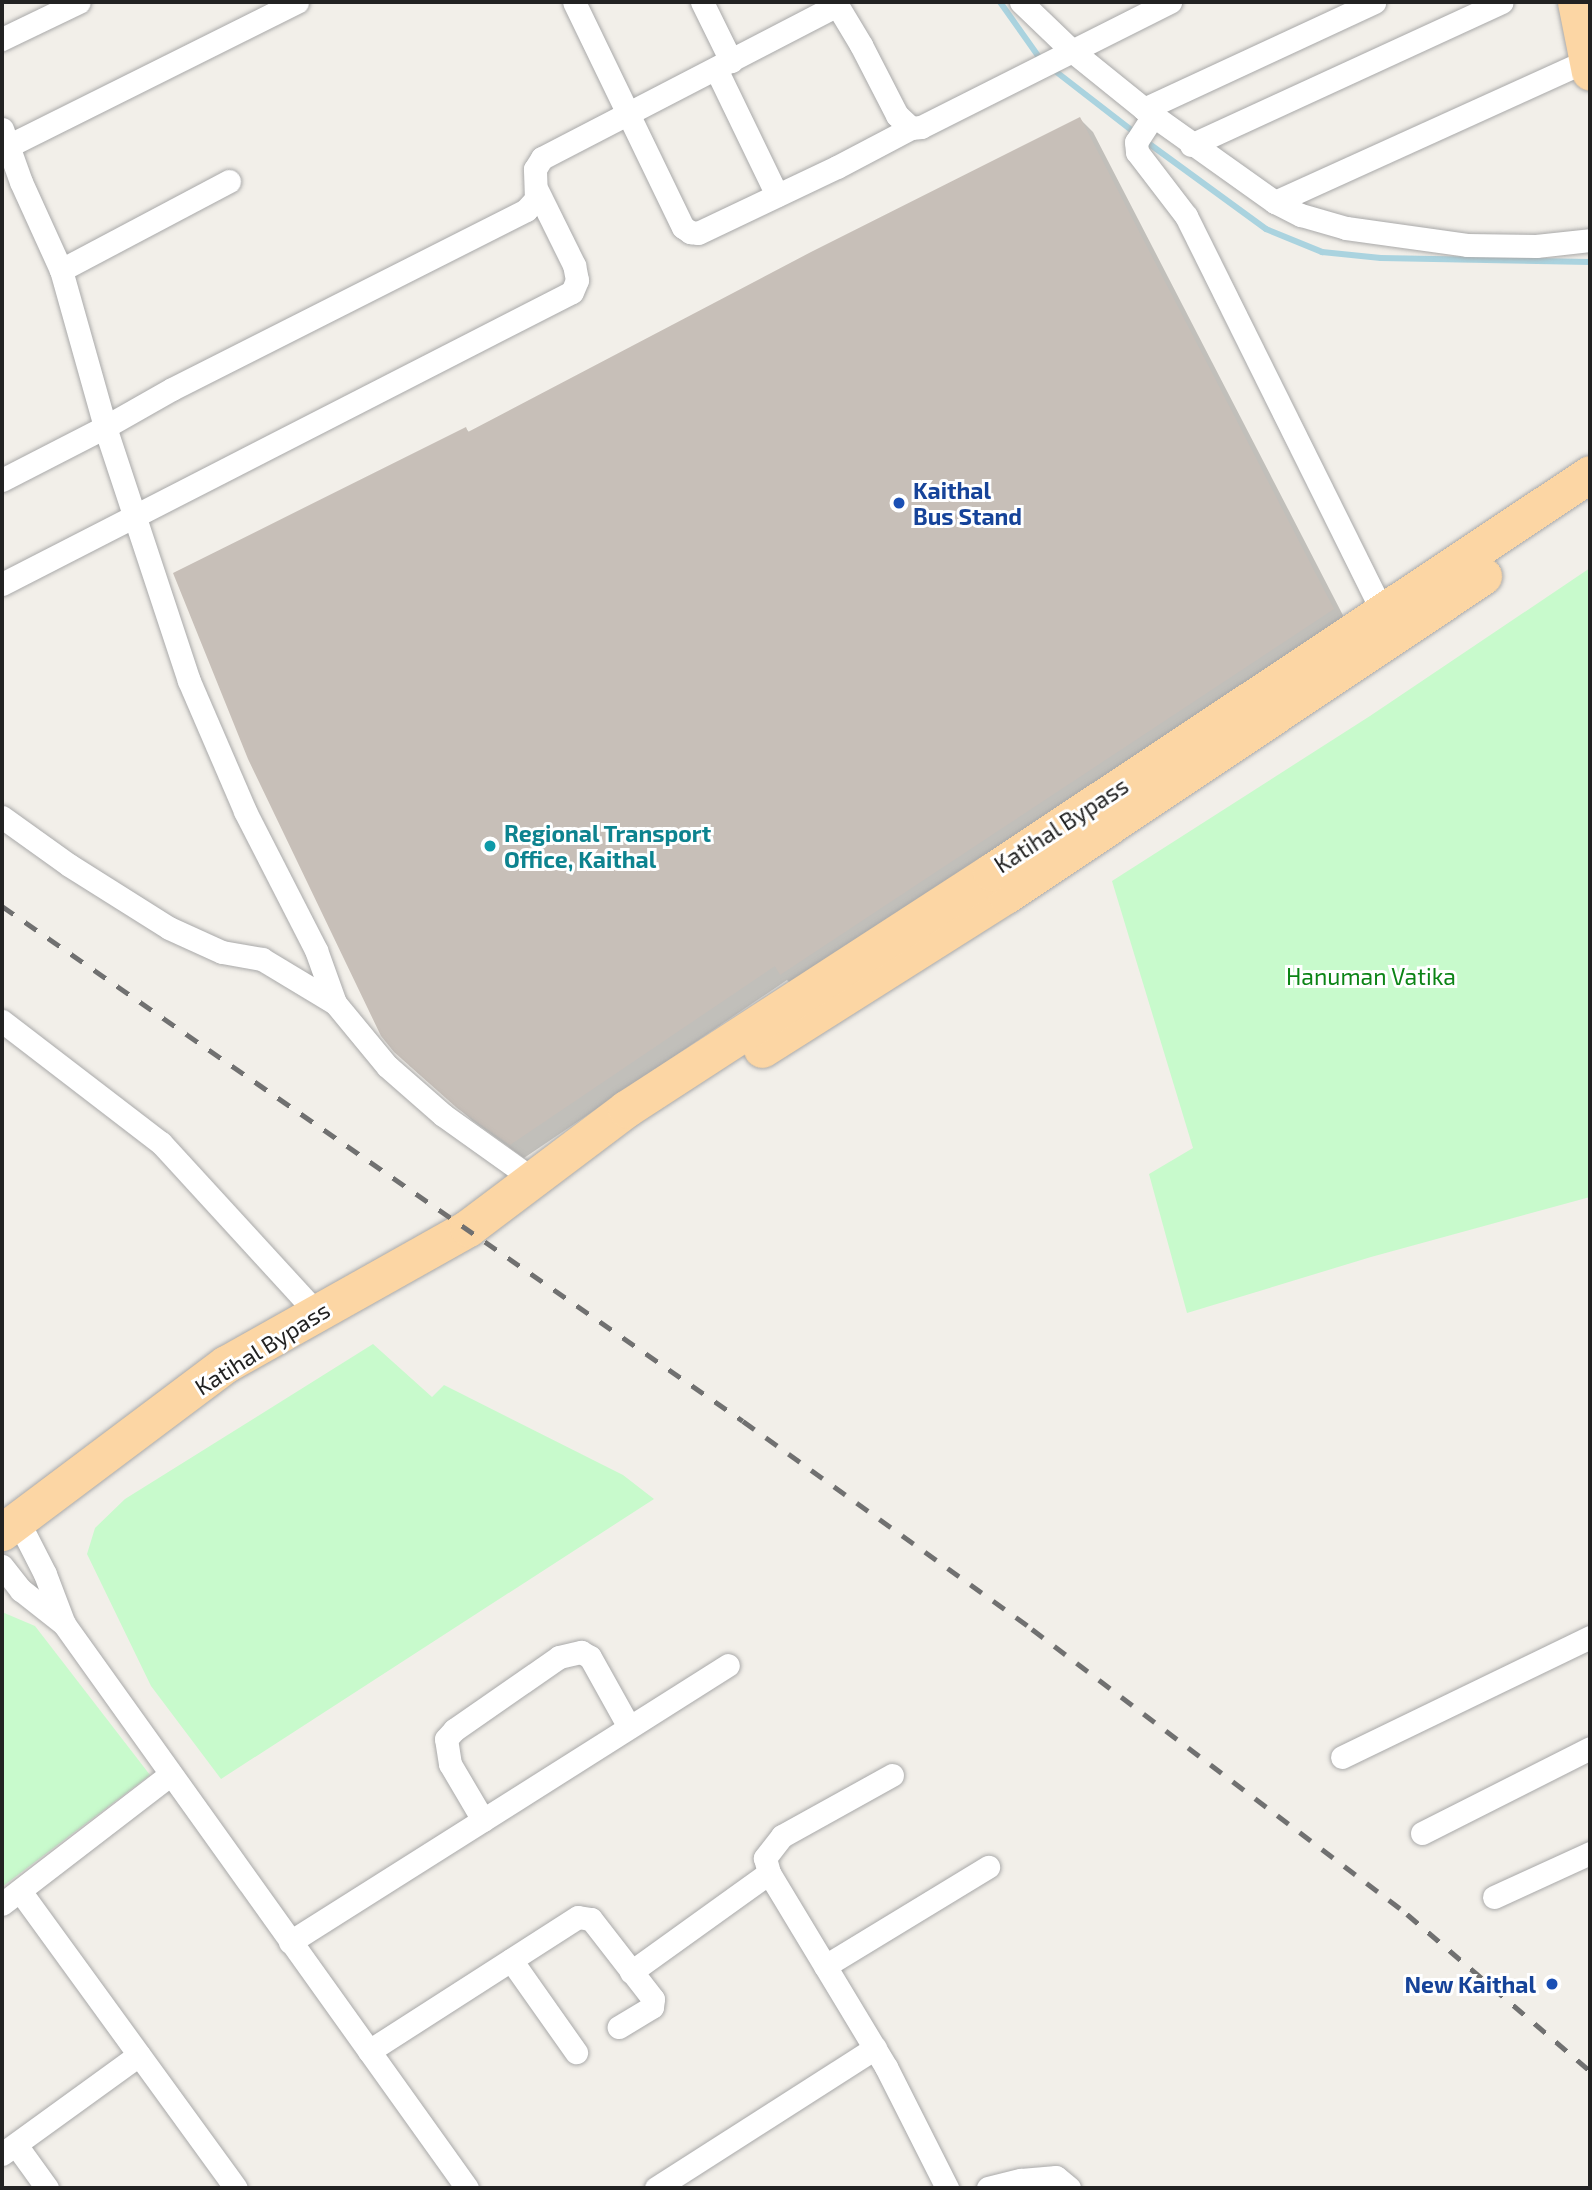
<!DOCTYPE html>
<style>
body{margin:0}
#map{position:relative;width:1592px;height:2190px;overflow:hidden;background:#f2efe9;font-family:"Exo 2",sans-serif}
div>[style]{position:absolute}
.park>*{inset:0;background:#c8facc}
.shadow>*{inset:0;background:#0003}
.stream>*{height:6px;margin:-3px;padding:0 3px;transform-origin:3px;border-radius:3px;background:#aad3df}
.building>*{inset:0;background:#c7bfb8}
.roads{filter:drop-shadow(0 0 2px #a9a9a9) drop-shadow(0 0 2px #a9a9a9)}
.street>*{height:23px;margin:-11.5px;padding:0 11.5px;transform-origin:11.5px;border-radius:11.5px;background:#fff}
.primary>*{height:37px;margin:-18.5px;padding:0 18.5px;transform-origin:18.5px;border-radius:18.5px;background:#fcd6a4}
.rail>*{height:5px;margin-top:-2.5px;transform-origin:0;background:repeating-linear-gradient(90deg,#707070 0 14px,transparent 0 28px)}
.dots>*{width:19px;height:19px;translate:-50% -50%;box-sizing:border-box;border:4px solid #fff;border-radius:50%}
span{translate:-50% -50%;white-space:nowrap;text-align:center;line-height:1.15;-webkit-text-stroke:6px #fff;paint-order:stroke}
.transit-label{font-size:23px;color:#164399;font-weight:700}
.left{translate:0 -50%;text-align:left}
.right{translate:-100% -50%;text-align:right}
.street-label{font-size:23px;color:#222}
.culture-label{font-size:23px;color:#0d838f;font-weight:700}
.park-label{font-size:23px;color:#0c8416}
.frame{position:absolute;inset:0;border:4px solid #222;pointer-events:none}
</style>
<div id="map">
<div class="park">
<div style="clip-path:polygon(1590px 568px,1590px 1197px,1371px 1257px,1187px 1313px,1149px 1174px,1193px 1148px,1112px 881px,1370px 716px)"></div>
<div style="clip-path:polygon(373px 1344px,432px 1397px,444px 1385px,623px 1475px,654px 1499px,221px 1779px,151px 1686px,87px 1554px,95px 1528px,125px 1499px)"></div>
<div style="clip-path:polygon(2px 1612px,35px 1626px,150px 1775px,2px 1887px)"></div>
</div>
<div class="shadow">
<div style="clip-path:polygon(1080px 119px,1093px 132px,1347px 623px,795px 988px,787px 980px,524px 1158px,473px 1121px,409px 1065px,466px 429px,470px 433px)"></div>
</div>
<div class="stream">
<div style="left:1000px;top:2px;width:71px;rotate:54.7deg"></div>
<div style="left:1050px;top:67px;width:108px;rotate:37.8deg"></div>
<div style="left:1144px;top:140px;width:151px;rotate:36.1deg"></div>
<div style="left:1266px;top:229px;width:61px;rotate:22.3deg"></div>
<div style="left:1322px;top:252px;width:59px;rotate:5.8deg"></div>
<div style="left:1381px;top:258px;width:209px;rotate:1.1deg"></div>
</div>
<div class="building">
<div style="clip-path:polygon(1080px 117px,1334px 609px,780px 975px,775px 966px,510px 1145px,457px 1108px,394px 1052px,381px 1036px,248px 759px,173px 573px,466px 427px,468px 432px,811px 252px)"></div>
</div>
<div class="roads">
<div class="street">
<div style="left:574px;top:2px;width:250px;rotate:64.2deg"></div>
<div style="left:683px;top:227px;width:9px;rotate:36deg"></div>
<div style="left:690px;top:232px;width:8px;rotate:7deg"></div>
<div style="left:698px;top:233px;width:154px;rotate:-25.4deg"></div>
<div style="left:837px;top:167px;width:84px;rotate:-27.8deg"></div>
<div style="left:702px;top:2px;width:66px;rotate:63.8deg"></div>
<div style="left:1021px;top:2px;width:69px;rotate:43.8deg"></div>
<div style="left:1071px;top:50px;width:94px;rotate:38.9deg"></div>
<div style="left:1144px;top:109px;width:161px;rotate:35.4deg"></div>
<div style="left:1275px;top:202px;width:29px;rotate:27deg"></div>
<div style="left:1301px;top:215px;width:47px;rotate:16.1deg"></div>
<div style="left:1346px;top:228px;width:122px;rotate:8deg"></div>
<div style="left:1467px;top:245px;width:69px;rotate:0.8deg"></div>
<div style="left:1536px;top:246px;width:54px;rotate:-6.3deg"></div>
<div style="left:2px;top:39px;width:85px;rotate:-25.7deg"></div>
<div style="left:716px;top:69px;width:140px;rotate:64.2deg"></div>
<div style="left:1144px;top:109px;width:254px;rotate:-24.9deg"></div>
<div style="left:1153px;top:116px;width:31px;rotate:123deg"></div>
<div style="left:1136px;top:142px;width:10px;rotate:84deg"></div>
<div style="left:1137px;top:152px;width:81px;rotate:52.6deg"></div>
<div style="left:1186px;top:216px;width:442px;rotate:63.6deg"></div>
<div style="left:2px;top:129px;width:56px;rotate:70.3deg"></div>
<div style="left:21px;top:182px;width:97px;rotate:65.6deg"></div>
<div style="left:61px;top:270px;width:163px;rotate:74.3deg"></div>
<div style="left:105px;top:427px;width:116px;rotate:152.8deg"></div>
<div style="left:1191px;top:145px;width:342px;rotate:-24.7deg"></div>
<div style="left:8px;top:146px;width:323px;rotate:-26.5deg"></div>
<div style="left:1275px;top:202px;width:344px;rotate:-24.4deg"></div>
<div style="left:61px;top:270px;width:190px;rotate:-27.9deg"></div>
<div style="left:2px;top:584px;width:640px;rotate:-27.13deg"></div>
<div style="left:572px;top:292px;width:13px;rotate:-67deg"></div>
<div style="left:577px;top:280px;width:15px;rotate:-101deg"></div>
<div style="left:574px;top:265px;width:81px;rotate:-116.3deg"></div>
<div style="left:2px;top:817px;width:82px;rotate:35.6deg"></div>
<div style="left:69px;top:865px;width:118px;rotate:32.2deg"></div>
<div style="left:169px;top:928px;width:58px;rotate:24.4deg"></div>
<div style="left:222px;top:952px;width:41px;rotate:9.9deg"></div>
<div style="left:262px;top:959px;width:85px;rotate:31.1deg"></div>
<div style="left:2px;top:1021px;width:200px;rotate:37.5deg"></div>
<div style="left:161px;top:1143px;width:231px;rotate:47.5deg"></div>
<div style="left:534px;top:1180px;width:112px;rotate:-144.5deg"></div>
<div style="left:443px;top:1115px;width:74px;rotate:-138.8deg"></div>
<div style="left:387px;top:1066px;width:82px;rotate:-129.5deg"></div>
<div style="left:335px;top:1003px;width:56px;rotate:-109.7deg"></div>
<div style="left:316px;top:950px;width:156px;rotate:-117.1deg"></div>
<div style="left:245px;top:811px;width:142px;rotate:-113.3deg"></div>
<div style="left:189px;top:681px;width:268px;rotate:-108.3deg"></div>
<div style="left:105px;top:427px;width:77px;rotate:-29.6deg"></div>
<div style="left:172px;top:389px;width:397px;rotate:-26.8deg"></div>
<div style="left:526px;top:210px;width:15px;rotate:-48deg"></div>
<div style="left:536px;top:199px;width:30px;rotate:-92deg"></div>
<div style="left:535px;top:169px;width:13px;rotate:-58deg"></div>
<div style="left:542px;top:158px;width:332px;rotate:-27.4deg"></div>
<div style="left:837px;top:5px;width:47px;rotate:59deg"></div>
<div style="left:861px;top:45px;width:79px;rotate:62.8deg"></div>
<div style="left:897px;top:115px;width:19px;rotate:43deg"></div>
<div style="left:911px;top:128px;width:10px;rotate:-6deg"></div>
<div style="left:921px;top:127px;width:279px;rotate:-26.7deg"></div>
<div style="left:18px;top:1521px;width:59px;rotate:63deg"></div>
<div style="left:45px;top:1574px;width:53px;rotate:69.2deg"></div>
<div style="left:64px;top:1624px;width:693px;rotate:54.45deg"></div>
<div style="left:2px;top:1566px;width:31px;rotate:52deg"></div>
<div style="left:21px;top:1590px;width:55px;rotate:38.3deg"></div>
<div style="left:1342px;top:1757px;width:276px;rotate:-25.8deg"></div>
<div style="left:892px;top:1775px;width:126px;rotate:151deg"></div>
<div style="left:782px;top:1836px;width:28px;rotate:128deg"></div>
<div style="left:765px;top:1858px;width:16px;rotate:75deg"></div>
<div style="left:769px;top:1873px;width:227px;rotate:58.9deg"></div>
<div style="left:886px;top:2067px;width:136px;rotate:63.2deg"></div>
<div style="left:483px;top:1820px;width:65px;rotate:-120.5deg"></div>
<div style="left:450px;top:1764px;width:25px;rotate:-99deg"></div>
<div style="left:446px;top:1739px;width:12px;rotate:-48deg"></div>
<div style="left:454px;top:1730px;width:128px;rotate:-34.8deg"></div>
<div style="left:559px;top:1657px;width:23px;rotate:-13deg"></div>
<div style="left:581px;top:1652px;width:10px;rotate:29deg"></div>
<div style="left:590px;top:1657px;width:80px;rotate:60.9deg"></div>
<div style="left:1422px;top:1833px;width:188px;rotate:-26.8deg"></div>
<div style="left:20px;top:1891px;width:367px;rotate:54deg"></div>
<div style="left:1494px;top:1897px;width:106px;rotate:-24.6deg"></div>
<div style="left:2px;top:1904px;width:213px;rotate:-37.6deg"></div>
<div style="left:290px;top:1942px;width:518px;rotate:-32.31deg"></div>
<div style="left:511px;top:1960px;width:113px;rotate:54.8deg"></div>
<div style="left:825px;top:1966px;width:191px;rotate:-31.3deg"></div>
<div style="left:631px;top:1972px;width:170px;rotate:-35.7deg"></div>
<div style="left:369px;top:2051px;width:248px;rotate:-32.7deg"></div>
<div style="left:578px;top:1917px;width:13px;rotate:9deg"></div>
<div style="left:591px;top:1919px;width:101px;rotate:52.2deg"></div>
<div style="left:653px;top:1999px;width:8px;rotate:97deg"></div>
<div style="left:652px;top:2007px;width:39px;rotate:149deg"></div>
<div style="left:16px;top:2145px;width:53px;rotate:54.2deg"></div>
<div style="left:2px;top:2154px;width:169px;rotate:-35.9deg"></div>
<div style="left:656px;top:2188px;width:260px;rotate:-32.6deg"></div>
<div style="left:988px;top:2188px;width:34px;rotate:-14deg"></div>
<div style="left:1021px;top:2180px;width:35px;rotate:-5deg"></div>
<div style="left:1056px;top:2177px;width:17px;rotate:40deg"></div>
</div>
<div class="primary">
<div style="left:1576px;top:2px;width:71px;rotate:78.7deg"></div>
<div style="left:762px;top:1049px;width:289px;rotate:-32.3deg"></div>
<div style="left:1006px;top:895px;width:574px;rotate:-33.77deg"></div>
<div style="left:2px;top:1532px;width:280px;rotate:-36.9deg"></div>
<div style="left:226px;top:1364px;width:278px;rotate:-29.3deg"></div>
<div style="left:468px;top:1228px;width:198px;rotate:-37deg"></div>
<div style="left:626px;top:1109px;width:435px;rotate:-33deg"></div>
<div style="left:991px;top:872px;width:719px;rotate:-33.6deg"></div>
</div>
</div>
<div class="rail">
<div style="left:2px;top:906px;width:902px;rotate:34.8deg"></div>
<div style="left:743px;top:1421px;width:356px;rotate:35.7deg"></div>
<div style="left:1032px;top:1629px;width:471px;rotate:37.2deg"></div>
<div style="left:1407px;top:1914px;width:241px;rotate:40.6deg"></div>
</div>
<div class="dots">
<div style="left:899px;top:503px;background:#1a4fb4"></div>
<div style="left:490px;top:846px;background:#0f9aa8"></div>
<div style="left:1552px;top:1984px;background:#1a4fb4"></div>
</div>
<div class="transit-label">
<span class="left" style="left:913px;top:503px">Kaithal<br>Bus Stand</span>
<span class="right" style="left:1536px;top:1984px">New Kaithal</span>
</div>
<div class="street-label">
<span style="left:1061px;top:825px;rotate:-33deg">Katihal Bypass</span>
<span style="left:262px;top:1348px;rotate:-32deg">Katihal Bypass</span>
</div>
<div class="culture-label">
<span class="left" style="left:504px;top:846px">Regional Transport<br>Office, Kaithal</span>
</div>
<div class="park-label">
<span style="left:1371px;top:976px">Hanuman Vatika</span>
</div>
<div class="frame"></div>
</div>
